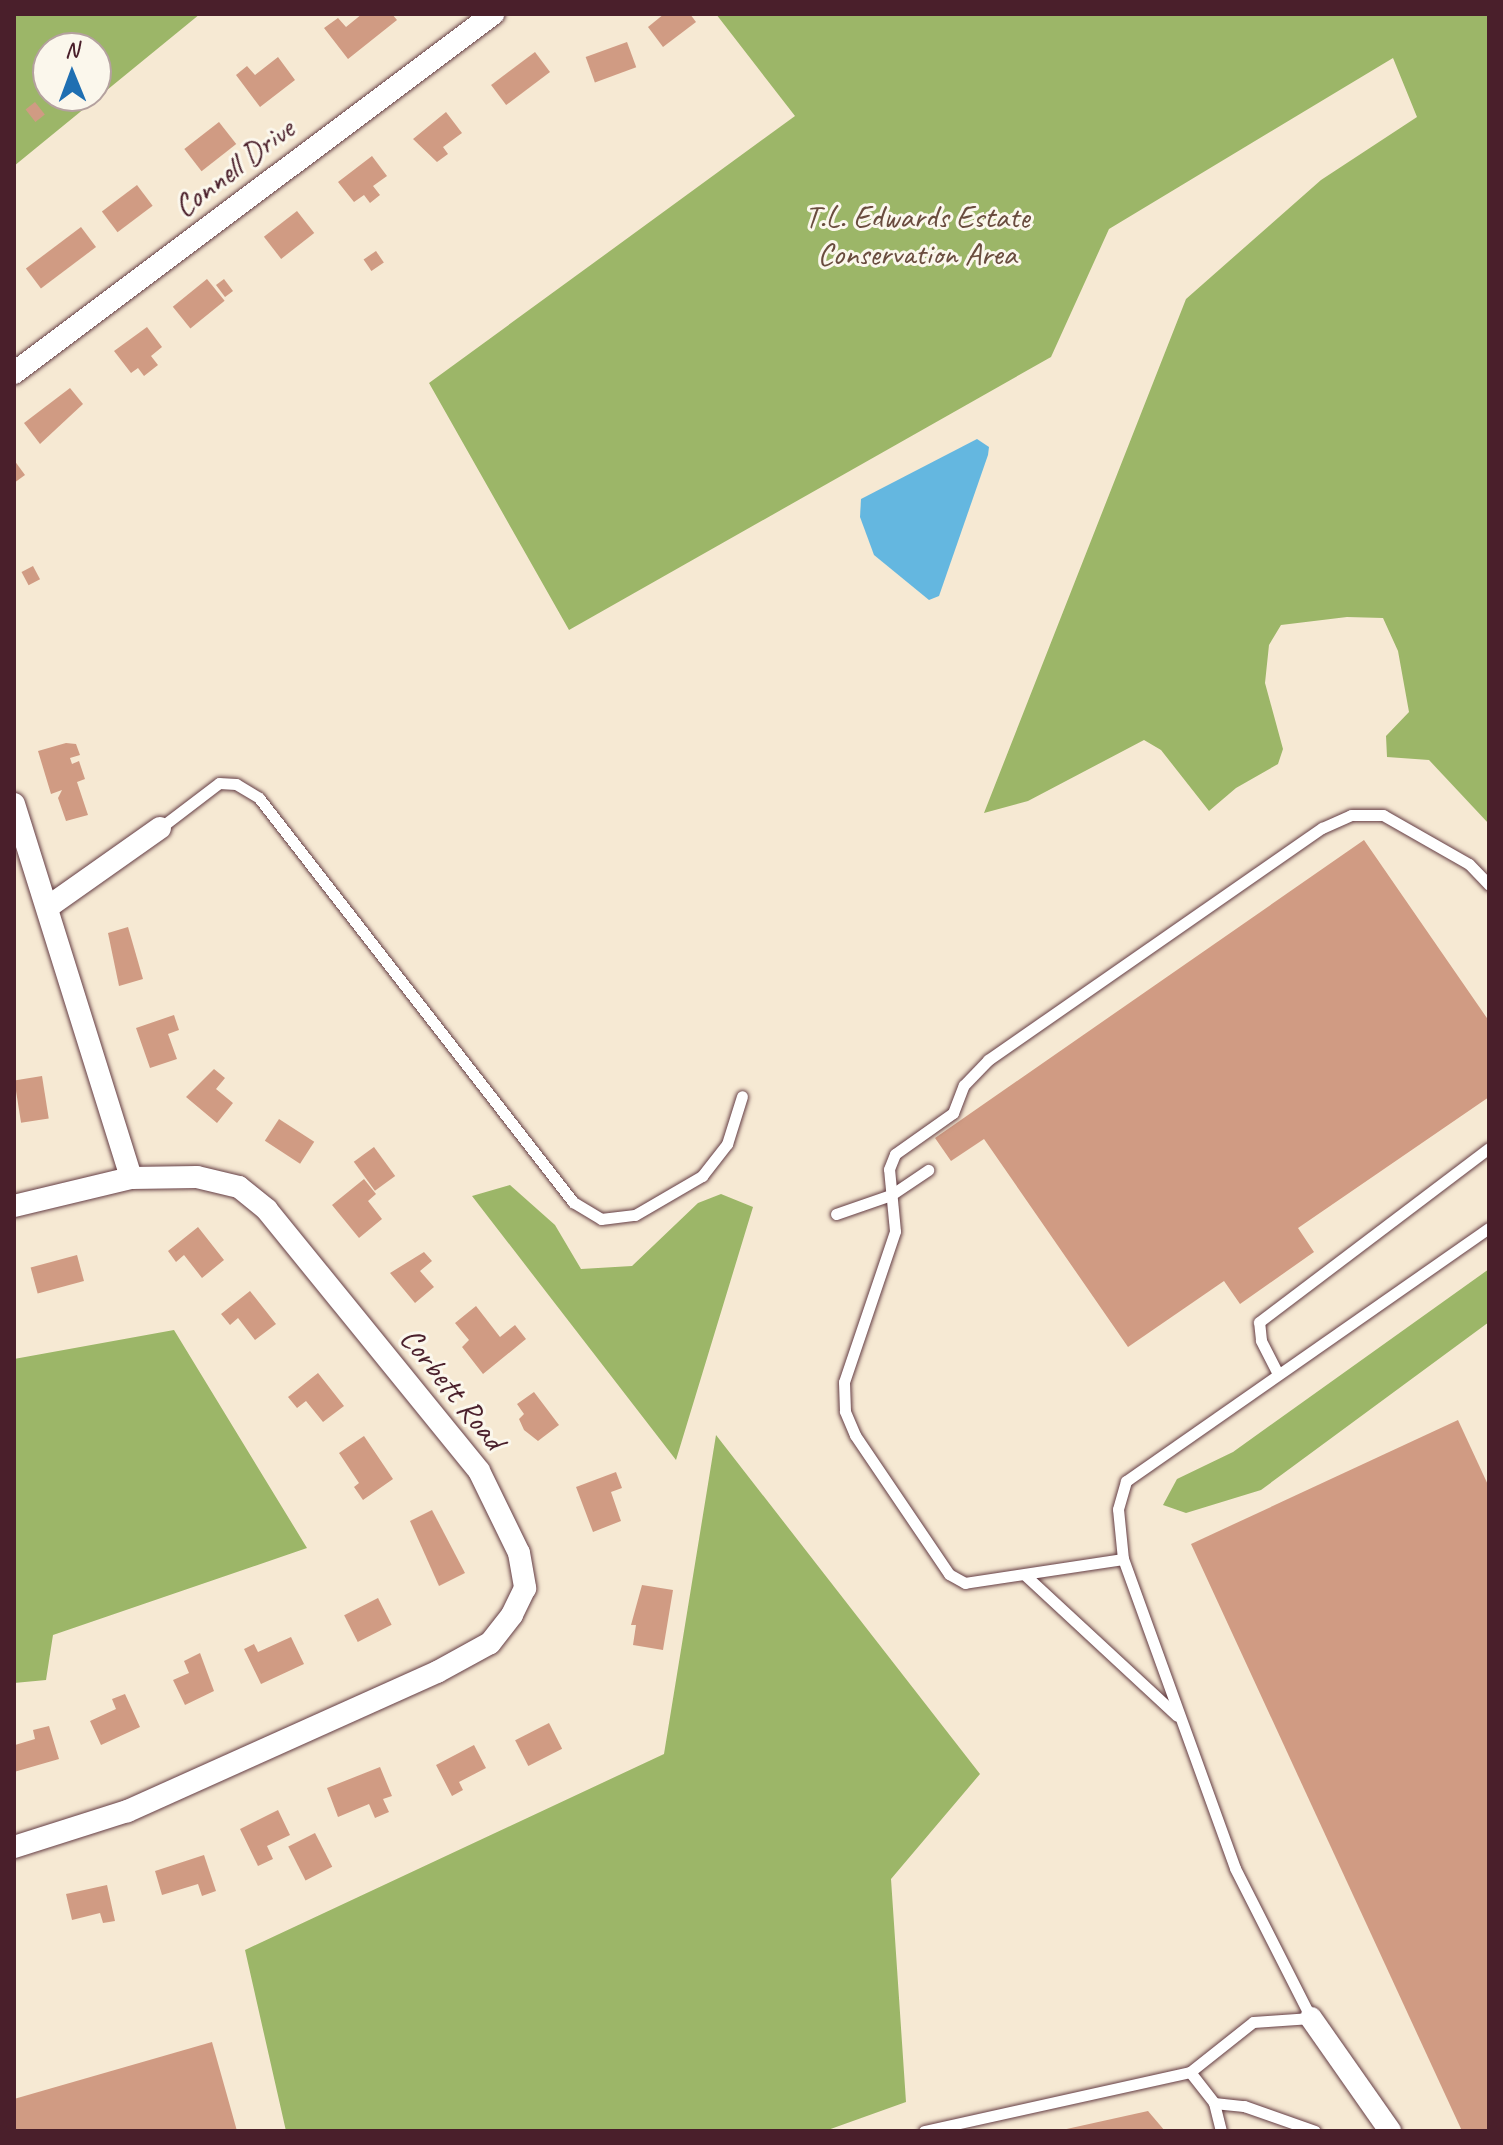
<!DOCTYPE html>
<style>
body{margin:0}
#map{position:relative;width:1503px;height:2145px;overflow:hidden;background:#f6e9d3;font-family:Caveat,sans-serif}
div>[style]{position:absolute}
.forest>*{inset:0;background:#9cb668}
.water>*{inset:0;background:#64b7e0}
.building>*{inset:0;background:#d09b83;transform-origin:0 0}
.roads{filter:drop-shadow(0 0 2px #643d44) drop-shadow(0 0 2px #643d44)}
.service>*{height:11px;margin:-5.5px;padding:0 5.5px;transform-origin:5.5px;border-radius:5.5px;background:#fff}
.minor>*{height:22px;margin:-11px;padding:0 11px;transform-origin:11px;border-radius:11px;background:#fff}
span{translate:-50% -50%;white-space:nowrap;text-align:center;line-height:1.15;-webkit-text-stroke:6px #fbf7ec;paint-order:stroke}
.street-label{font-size:32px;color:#4a1f2b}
.park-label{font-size:32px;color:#694c3e}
.frame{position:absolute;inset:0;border:16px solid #4a1f2b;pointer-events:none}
.north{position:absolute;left:32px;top:32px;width:80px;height:80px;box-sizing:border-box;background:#fbf7ec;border:2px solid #b4a19f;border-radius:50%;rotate:359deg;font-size:22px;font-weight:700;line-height:32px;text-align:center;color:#4a1f2b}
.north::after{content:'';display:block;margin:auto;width:28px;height:36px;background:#1f6fb2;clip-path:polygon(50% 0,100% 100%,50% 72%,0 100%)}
</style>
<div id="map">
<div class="forest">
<div style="clip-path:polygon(evenodd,14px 14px,200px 14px,14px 166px,14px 14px,48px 48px,96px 48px,96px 96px,48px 96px,48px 48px)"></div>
<div style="clip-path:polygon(716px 14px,1489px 14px,1489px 824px,1429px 760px,1387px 757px,1386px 736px,1409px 712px,1398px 651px,1383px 618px,1347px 617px,1281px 625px,1269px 645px,1265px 683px,1283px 749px,1278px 764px,1236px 788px,1209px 811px,1161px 750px,1144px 740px,1028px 801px,984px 813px,1186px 299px,1321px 180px,1417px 117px,1393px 58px,1109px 229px,1051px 357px,569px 630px,429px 383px,795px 116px)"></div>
<div style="clip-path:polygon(510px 1185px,555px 1225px,581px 1269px,632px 1266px,698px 1203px,721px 1194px,753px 1207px,676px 1460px,472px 1196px)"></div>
<div style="clip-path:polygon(1489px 1269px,1489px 1322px,1261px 1490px,1186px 1513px,1163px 1505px,1177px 1479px,1233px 1452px)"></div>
<div style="clip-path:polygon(174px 1330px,307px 1548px,53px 1635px,46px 1680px,14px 1683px,14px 1359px)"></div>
<div style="clip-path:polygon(716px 1435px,980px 1774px,891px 1879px,906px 2102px,825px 2131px,286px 2131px,245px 1950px,664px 1754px)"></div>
</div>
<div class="water">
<div style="clip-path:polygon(977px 439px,989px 447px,988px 455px,939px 596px,929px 600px,874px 555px,860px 517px,861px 499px)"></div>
</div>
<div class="building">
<div style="clip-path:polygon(362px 14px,392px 14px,397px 20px,348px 59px,324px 28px,338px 18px,346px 27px)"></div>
<div style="clip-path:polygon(664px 14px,690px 14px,696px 22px,663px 47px,648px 27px)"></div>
<div style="left:627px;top:42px;width:27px;height:44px;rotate:70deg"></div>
<div style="left:535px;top:52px;width:25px;height:55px;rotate:53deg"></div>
<div style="clip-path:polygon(278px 57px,295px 80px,260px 107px,236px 75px,247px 66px,255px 75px)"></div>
<div style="left:35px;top:102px;width:16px;height:12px;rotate:52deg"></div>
<div style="clip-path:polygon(446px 112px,462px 133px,443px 147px,448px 154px,437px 162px,413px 139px)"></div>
<div style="left:219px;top:122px;width:28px;height:44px;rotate:52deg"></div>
<div style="clip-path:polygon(372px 156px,387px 176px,373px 186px,380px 195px,370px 203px,364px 195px,354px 202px,338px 182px)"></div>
<div style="left:137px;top:185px;width:26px;height:44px;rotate:53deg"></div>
<div style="left:297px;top:211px;width:28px;height:42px;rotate:52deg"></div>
<div style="left:81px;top:227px;width:25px;height:69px;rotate:53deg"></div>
<div style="left:376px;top:251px;width:14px;height:15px;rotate:56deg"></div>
<div style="left:207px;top:279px;width:28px;height:44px;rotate:51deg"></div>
<div style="left:224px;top:279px;width:15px;height:10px;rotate:53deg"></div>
<div style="clip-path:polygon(147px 327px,162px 347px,151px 356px,158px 365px,144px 376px,138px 368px,131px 373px,114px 351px)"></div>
<div style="clip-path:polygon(70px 388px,83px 404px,40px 444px,24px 423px)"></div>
<div style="clip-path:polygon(14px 460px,25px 475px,14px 483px)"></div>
<div style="left:33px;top:566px;width:15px;height:13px;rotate:62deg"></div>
<div style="clip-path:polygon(66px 743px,76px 744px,80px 755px,70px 758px,72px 764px,79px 761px,85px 779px,77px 782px,88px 815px,66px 821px,58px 798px,62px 790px,51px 794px,38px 751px)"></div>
<div style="clip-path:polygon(1364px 840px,1489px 1021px,1489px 1097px,1298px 1228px,1314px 1252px,1240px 1304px,1224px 1281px,1128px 1347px,984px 1139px,951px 1161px,935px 1138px)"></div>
<div style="clip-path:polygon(128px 927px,143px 979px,119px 986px,108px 933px)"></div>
<div style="clip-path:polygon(174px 1015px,179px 1030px,168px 1034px,177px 1059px,150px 1068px,136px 1028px)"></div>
<div style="clip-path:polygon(214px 1069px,225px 1078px,216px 1089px,233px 1103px,217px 1123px,186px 1097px)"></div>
<div style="left:42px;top:1076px;width:43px;height:28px;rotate:81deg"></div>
<div style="left:279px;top:1119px;width:42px;height:26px;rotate:33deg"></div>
<div style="left:374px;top:1147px;width:36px;height:25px;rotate:54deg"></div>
<div style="clip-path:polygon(364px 1179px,376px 1194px,368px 1201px,382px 1219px,359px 1238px,332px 1205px)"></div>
<div style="clip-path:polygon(198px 1227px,224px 1260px,202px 1278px,184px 1255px,176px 1262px,168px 1251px)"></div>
<div style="clip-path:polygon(424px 1252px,432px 1261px,420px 1271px,434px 1287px,415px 1303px,390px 1273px)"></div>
<div style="left:77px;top:1255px;width:27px;height:48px;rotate:75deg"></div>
<div style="clip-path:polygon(250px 1291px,276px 1324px,255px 1340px,238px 1318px,230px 1325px,221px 1314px)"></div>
<div style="clip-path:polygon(476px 1306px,500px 1337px,515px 1325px,526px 1339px,483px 1374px,462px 1347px,469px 1340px,455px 1323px)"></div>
<div style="clip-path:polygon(318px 1373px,344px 1406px,323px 1422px,306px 1401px,297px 1408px,288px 1397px)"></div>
<div style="clip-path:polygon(534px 1392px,559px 1425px,538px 1441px,524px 1430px,519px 1419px,524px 1414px,517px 1404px)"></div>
<div style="clip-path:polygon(1458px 1420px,1489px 1487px,1489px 2131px,1462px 2131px,1191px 1544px)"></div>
<div style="clip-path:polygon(364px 1436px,393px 1479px,363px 1500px,354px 1487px,359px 1483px,339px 1453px)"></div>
<div style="clip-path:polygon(616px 1472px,622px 1488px,611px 1492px,621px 1521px,593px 1532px,576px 1487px)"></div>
<div style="clip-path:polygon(432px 1510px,465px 1573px,439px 1586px,410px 1521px)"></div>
<div style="clip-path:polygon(642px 1585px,673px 1590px,663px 1650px,633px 1645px,636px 1625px,631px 1625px)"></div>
<div style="left:378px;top:1598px;width:30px;height:38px;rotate:63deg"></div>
<div style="clip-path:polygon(291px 1637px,304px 1664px,261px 1684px,244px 1649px,254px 1644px,258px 1652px)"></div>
<div style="clip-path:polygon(200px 1653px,214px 1691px,185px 1705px,173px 1680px,189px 1673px,184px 1661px)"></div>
<div style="clip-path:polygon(125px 1694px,140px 1727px,101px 1745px,90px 1721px,116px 1709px,112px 1699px)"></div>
<div style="left:549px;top:1723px;width:29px;height:38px;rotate:63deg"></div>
<div style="clip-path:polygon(49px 1726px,59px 1759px,14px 1772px,15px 1745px,35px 1739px,33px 1730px)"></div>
<div style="clip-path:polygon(474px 1745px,486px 1768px,459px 1782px,463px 1790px,452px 1796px,436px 1765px)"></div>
<div style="clip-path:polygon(380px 1767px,392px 1796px,383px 1799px,389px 1812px,375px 1818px,369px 1804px,338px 1817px,327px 1788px)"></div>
<div style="clip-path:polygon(278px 1810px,290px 1835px,267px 1846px,273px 1859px,258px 1866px,240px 1829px)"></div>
<div style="left:315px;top:1833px;width:38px;height:30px;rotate:63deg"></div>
<div style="clip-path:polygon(204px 1855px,216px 1891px,202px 1896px,198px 1884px,162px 1895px,155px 1871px)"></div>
<div style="clip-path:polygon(107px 1885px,115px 1921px,103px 1923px,100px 1913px,72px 1920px,66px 1894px)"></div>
<div style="clip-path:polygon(212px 2042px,237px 2131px,14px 2131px,14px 2099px)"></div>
<div style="clip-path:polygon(1148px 2111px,1165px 2131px,1062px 2131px,1062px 2130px)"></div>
</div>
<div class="roads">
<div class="service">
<div style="left:160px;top:828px;width:74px;rotate:-37.3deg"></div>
<div style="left:219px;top:783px;width:17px;rotate:3deg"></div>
<div style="left:236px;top:784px;width:27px;rotate:31deg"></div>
<div style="left:259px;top:798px;width:512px;rotate:52.14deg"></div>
<div style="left:573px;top:1202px;width:33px;rotate:31deg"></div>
<div style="left:601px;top:1219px;width:34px;rotate:-7deg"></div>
<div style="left:635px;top:1215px;width:78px;rotate:-30.2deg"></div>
<div style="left:702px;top:1176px;width:41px;rotate:-52deg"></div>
<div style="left:727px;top:1144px;width:50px;rotate:-72.6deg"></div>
<div style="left:836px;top:1214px;width:58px;rotate:-19.1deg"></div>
<div style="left:891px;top:1195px;width:45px;rotate:-34deg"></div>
<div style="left:1278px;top:1374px;width:38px;rotate:-117deg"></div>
<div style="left:1261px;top:1340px;width:18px;rotate:-96deg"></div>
<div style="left:1259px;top:1322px;width:288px;rotate:-37.1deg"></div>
<div style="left:1123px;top:1559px;width:160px;rotate:171.4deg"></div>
<div style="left:965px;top:1583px;width:18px;rotate:-151deg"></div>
<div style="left:949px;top:1574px;width:168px;rotate:-124.1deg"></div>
<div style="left:855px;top:1435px;width:26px;rotate:-113deg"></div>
<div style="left:845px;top:1411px;width:29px;rotate:-92deg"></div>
<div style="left:844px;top:1382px;width:159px;rotate:-71.3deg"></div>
<div style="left:895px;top:1231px;width:62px;rotate:-95.5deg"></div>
<div style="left:889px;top:1169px;width:16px;rotate:-68deg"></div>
<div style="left:895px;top:1154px;width:71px;rotate:-35.3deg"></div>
<div style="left:953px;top:1113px;width:30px;rotate:-69deg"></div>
<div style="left:964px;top:1085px;width:35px;rotate:-46deg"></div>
<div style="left:988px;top:1060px;width:407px;rotate:-34.8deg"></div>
<div style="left:1322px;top:828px;width:32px;rotate:-24deg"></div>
<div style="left:1351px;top:815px;width:32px"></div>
<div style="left:1383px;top:815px;width:99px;rotate:29.7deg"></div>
<div style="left:1469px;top:864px;width:29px;rotate:46deg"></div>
<div style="left:1025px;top:1575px;width:207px;rotate:42.8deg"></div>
<div style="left:1190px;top:2072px;width:39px;rotate:52deg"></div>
<div style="left:1214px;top:2103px;width:29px;rotate:76deg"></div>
<div style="left:1214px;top:2103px;width:30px;rotate:6deg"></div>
<div style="left:1244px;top:2106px;width:75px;rotate:19.4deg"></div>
<div style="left:924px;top:2131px;width:272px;rotate:-12.5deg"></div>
<div style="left:1190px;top:2072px;width:80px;rotate:-38.4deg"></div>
<div style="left:1253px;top:2022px;width:58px;rotate:-3.9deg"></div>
<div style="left:1311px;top:2018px;width:168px;rotate:-116.9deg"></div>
<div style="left:1235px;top:1868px;width:329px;rotate:-109.9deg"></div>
<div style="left:1123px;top:1559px;width:50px;rotate:-95.7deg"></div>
<div style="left:1118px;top:1509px;width:29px;rotate:-74deg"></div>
<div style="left:1126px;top:1481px;width:442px;rotate:-34.9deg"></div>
</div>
<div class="minor">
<div style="left:14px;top:373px;width:599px;rotate:-36.85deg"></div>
<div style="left:14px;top:804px;width:392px;rotate:72.6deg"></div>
<div style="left:48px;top:907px;width:137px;rotate:-35.2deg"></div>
<div style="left:14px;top:1206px;width:120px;rotate:-13.5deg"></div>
<div style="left:131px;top:1178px;width:66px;rotate:-0.9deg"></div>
<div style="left:197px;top:1177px;width:43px;rotate:13.4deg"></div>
<div style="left:239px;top:1187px;width:36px;rotate:39deg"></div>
<div style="left:267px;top:1210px;width:336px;rotate:50.9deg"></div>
<div style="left:479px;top:1471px;width:91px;rotate:64deg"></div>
<div style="left:519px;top:1553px;width:36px;rotate:80deg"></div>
<div style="left:525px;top:1588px;width:30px;rotate:116deg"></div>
<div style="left:512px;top:1615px;width:36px;rotate:128deg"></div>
<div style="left:490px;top:1643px;width:60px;rotate:151.3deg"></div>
<div style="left:437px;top:1672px;width:340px;rotate:155.8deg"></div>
<div style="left:127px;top:1811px;width:119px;rotate:162.3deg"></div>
<div style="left:1311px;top:2018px;width:138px;rotate:55deg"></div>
</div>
</div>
<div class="street-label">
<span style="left:234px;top:168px;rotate:-37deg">Connell Drive</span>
<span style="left:452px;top:1389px;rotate:51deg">Corbett Road</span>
</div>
<div class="park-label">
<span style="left:917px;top:236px">T.L. Edwards Estate<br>Conservation Area</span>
</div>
<div class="frame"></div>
<div class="north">N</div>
</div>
